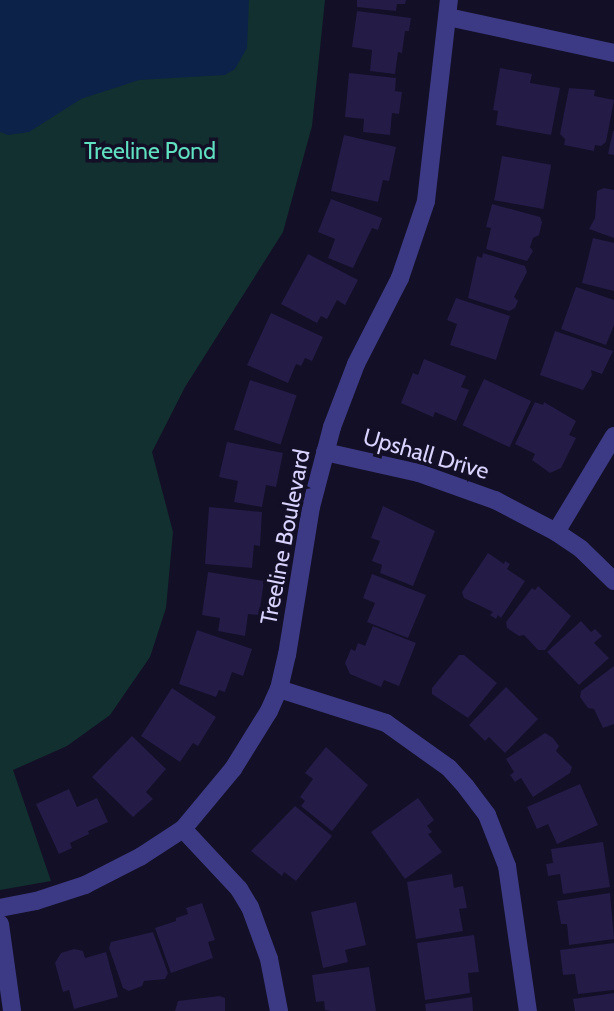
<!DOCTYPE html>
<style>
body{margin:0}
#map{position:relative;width:614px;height:1011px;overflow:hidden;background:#130f26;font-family:Cabin,sans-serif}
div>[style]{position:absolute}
.green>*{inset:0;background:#12302f}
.water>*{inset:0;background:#0c2248}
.building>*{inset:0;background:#241b47;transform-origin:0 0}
.minor>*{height:18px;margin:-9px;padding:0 9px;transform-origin:9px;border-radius:9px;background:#3d3a85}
span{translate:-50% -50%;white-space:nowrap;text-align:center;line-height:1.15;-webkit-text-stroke:7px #130f26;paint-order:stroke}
.park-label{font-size:23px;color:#5fe0c0}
.street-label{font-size:23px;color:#d9d4ff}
</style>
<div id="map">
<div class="green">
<div style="clip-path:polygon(0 0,325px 0,312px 126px,283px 232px,185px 387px,152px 452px,173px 532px,166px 608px,150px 657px,110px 715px,67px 746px,13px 770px,51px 881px,0 890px)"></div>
</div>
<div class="water">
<div style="clip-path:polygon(0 0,249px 0,247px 48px,235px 69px,225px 75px,139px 80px,81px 99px,29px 132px,8px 135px,0 132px)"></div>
</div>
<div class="building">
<div style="clip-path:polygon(357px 0,406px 0,405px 4px,397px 4px,396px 11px,357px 7px)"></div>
<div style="clip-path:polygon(357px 11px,411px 18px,409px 31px,405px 31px,402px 53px,398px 52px,395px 74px,370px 71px,372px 50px,352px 47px)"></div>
<div style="clip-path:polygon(500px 68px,532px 74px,530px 83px,560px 88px,551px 135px,496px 125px,498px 111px,493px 110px)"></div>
<div style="clip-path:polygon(349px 73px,396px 78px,395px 91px,402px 92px,399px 114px,392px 113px,390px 135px,363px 132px,364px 119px,345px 117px)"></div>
<div style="clip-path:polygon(569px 88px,595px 90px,594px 96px,614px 100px,606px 142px,601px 146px,595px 145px,594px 151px,564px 145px,565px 139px,560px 134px)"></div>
<div style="clip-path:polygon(613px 131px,614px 131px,614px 155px,608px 154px)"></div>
<div style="clip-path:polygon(344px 135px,396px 147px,389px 181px,383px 180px,378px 202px,331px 191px)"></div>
<div style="left:502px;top:156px;width:50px;height:45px;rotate:10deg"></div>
<div style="clip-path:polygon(604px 188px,614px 190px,614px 238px,589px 229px,595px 218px,597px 191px)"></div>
<div style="clip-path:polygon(331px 199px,382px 218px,378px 230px,372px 228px,353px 268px,328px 258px,335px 239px,318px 232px)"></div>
<div style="clip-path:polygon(492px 204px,540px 217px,542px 222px,539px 235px,533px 238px,530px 247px,533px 251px,527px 261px,486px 249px,491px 228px,486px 227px)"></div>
<div style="clip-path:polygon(593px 238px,614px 243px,614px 291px,582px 283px)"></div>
<div style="clip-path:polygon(483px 253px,525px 266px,527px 272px,514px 297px,518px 301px,515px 308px,509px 311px,468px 298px,477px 256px,482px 258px)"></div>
<div style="clip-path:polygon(308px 254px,358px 280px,345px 305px,337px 300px,327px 319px,321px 316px,317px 323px,281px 304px)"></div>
<div style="clip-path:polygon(576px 287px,614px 300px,614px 325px,606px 345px,561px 329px)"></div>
<div style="clip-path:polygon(456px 298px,510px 316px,496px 360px,450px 345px,457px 324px,447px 320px)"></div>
<div style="clip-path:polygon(271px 313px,323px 337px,312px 361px,305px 358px,301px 366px,296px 364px,288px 383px,247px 365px)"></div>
<div style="clip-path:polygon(555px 331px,613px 351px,602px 374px,591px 370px,592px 375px,583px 390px,540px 375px)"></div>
<div style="clip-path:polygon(424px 359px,466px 376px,461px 387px,469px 390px,456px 421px,435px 412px,433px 417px,401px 403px,413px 373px,418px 375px)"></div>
<div style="left:484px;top:379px;width:52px;height:51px;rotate:25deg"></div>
<div style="left:250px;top:380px;width:49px;height:52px;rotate:18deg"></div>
<div style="clip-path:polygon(535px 402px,543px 405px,544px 402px,576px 421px,569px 435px,576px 438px,561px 468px,550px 473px,532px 460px,535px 454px,515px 444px)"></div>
<div style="clip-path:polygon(227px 442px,283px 453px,276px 487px,266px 485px,262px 507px,234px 502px,238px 481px,219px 477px)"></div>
<div style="clip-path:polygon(383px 506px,435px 531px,413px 586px,380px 573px,382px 565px,372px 561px,380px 541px,371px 538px)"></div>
<div style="clip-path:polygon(209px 507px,262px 512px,260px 546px,254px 545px,252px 568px,205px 564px)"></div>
<div style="clip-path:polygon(488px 553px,504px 564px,505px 561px,510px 564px,507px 569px,525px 581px,501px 618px,498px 615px,496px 619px,490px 615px,493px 612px,464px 598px,462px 592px)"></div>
<div style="clip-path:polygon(208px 572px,264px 581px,259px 615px,248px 614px,245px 636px,218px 631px,220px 618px,202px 615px)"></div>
<div style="clip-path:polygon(372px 574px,426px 595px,408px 638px,367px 622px,375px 603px,363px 598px)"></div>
<div style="clip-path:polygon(538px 586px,571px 616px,545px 650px,538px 650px,524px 635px,519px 636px,507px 628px,506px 622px,532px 588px,535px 590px)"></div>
<div style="clip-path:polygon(581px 621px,591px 632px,595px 629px,602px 636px,594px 643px,609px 658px,579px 685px,547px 652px)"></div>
<div style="clip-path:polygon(373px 626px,416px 643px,399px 686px,384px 680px,381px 687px,350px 674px,345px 663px,351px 649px,355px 651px,358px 643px,365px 646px)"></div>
<div style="clip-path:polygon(197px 630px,252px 649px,243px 676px,232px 672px,225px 692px,219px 690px,216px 697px,179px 684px)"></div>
<div style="clip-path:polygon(459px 655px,464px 655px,497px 683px,468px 718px,432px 694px,432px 688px)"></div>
<div style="clip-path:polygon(614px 666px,614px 724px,603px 728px,594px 709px,588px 708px,580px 697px,581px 691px)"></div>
<div style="clip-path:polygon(506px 687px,538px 719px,505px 753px,489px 737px,485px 741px,469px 725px)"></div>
<div style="clip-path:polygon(172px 688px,216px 717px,198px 746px,193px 743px,180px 762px,141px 736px)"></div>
<div style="clip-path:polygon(545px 733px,553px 738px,559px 746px,556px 751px,572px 767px,570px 773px,533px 797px,521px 778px,515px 782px,510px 775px,514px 772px,506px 759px)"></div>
<div style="clip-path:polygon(132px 736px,166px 769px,146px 792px,153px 799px,133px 817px,92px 777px)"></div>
<div style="clip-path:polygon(326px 747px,368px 785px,332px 831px,301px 806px,305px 801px,300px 797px,313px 779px,305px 773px)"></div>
<div style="clip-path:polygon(580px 784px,598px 825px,557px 844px,548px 824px,537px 829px,527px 807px)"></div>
<div style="clip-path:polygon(69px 789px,77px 807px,97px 798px,108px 822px,88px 831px,89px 834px,70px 843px,72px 848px,59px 854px,36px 804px)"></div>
<div style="clip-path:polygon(418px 798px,434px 820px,427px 826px,432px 832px,428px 834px,442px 852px,405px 879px,371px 832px)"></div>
<div style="clip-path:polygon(295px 806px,332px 836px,296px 881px,284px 872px,282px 876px,251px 851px)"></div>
<div style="clip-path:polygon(603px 842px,610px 887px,563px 894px,560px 874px,548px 876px,546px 864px,553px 863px,551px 849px)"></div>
<div style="clip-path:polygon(452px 874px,454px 888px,463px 886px,467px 908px,459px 909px,463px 931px,416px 939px,407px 882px)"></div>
<div style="clip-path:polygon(610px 893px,614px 939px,569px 945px,567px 924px,561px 924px,557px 901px)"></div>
<div style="clip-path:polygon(356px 902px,366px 945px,345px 950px,348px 962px,323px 968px,311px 912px)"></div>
<div style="clip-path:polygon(202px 903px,215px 940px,208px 942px,213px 958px,171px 973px,155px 928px,176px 921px,176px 918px,188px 914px,186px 908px)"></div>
<div style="clip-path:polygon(153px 932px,168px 973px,165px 979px,144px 981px,142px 986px,129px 991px,123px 988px,109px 948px,111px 942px)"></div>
<div style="clip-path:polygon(474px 935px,479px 972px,468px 973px,470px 993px,425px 1000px,417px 943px)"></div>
<div style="clip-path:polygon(614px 943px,614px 990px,578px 994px,575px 974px,563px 975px,560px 950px)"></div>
<div style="clip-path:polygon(74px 949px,83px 951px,85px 958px,106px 952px,118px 997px,74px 1009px,69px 990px,63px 992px,55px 963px,61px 953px)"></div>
<div style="clip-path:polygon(369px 967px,376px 1011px,331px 1011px,325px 1010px,324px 1001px,316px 1002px,312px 975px)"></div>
<div style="clip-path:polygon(614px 993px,614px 1011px,575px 1011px,573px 999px)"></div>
<div style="clip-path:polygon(220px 996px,225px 998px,225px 1011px,175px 1011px,178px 1001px)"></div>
<div style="clip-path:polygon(472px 997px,473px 1011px,426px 1011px,425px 1004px)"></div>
</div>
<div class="minor">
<div style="left:448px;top:17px;width:170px;rotate:12.2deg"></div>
<div style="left:325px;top:452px;width:96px;rotate:12.6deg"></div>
<div style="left:419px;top:473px;width:81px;rotate:19.6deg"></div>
<div style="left:495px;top:500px;width:69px;rotate:27.7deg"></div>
<div style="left:556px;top:532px;width:30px;rotate:34deg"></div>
<div style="left:581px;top:549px;width:46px;rotate:44.1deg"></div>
<div style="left:556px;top:532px;width:112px;rotate:-58.9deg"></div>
<div style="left:279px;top:689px;width:112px;rotate:17.6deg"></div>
<div style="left:386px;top:723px;width:77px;rotate:35.5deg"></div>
<div style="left:449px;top:768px;width:25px;rotate:48deg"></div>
<div style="left:466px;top:787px;width:35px;rotate:53deg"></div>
<div style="left:487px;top:815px;width:55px;rotate:68.6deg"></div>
<div style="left:507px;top:866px;width:147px;rotate:81.8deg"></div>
<div style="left:183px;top:829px;width:82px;rotate:47deg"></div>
<div style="left:239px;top:889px;width:21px;rotate:59deg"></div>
<div style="left:250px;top:907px;width:55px;rotate:69.9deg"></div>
<div style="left:269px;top:959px;width:53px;rotate:79.1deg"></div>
<div style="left:0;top:908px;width:37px;rotate:-11deg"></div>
<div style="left:36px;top:901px;width:52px;rotate:-18.1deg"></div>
<div style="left:85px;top:885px;width:62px;rotate:-27deg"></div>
<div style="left:140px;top:857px;width:51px;rotate:-33.1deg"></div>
<div style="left:183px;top:829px;width:78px;rotate:-50.2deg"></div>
<div style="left:233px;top:769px;width:68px;rotate:-58.2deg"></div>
<div style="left:269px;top:711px;width:24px;rotate:-66deg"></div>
<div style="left:279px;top:689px;width:35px;rotate:-77deg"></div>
<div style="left:287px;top:655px;width:150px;rotate:-80.8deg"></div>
<div style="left:311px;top:507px;width:83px;rotate:-75.3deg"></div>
<div style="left:332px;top:427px;width:67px;rotate:-69.1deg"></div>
<div style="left:356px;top:364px;width:97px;rotate:-62.9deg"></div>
<div style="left:400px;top:278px;width:81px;rotate:-71.3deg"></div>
<div style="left:426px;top:201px;width:202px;rotate:-83.5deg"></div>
<div style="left:0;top:924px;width:88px;rotate:82.1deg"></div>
</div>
<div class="park-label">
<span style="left:150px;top:151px">Treeline Pond</span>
</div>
<div class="street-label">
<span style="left:426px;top:454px;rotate:16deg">Upshall Drive</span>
<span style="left:285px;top:537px;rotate:-79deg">Treeline Boulevard</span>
</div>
</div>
